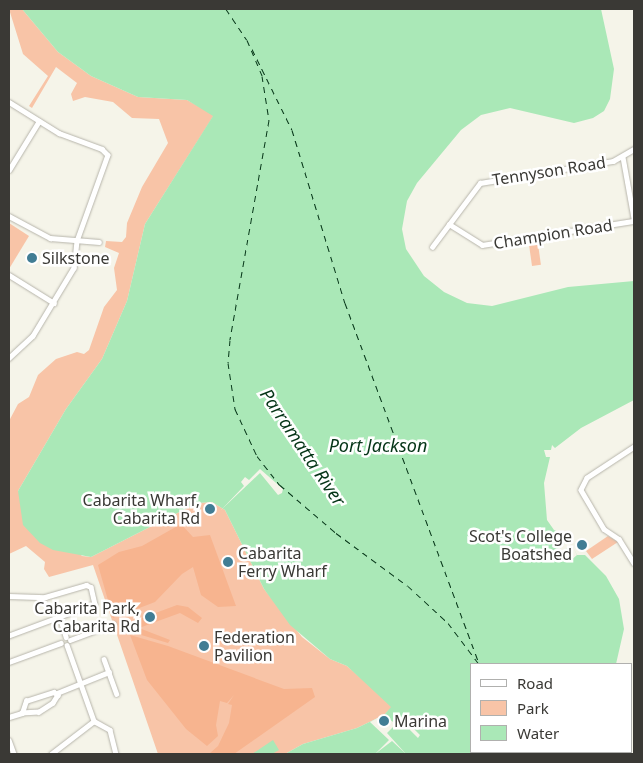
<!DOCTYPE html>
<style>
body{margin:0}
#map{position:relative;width:643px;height:763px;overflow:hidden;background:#f5f4e9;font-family:"Noto Sans",sans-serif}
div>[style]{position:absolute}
.green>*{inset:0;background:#f8c4a7;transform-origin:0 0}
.forest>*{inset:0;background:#f7b48f}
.water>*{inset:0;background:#aae8b7}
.pier>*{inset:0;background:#f5f4e9}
.ferry>*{height:1px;margin-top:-0.5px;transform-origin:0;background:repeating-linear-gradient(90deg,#053517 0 6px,transparent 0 11px)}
.roads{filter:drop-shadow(0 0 1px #b7b5ab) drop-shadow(0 0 1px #b7b5ab)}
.street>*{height:4.5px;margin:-2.25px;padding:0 2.25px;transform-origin:2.25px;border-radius:2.25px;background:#fff}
.dots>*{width:14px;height:14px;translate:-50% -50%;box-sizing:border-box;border:2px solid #fff;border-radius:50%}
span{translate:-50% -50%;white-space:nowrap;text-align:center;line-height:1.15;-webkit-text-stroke:5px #fff;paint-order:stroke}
.street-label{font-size:16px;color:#3a3935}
.poi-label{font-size:16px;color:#3a3935}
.left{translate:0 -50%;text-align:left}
.right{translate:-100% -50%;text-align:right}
.water-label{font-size:18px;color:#053517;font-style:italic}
.frame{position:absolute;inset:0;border:10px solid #3a3935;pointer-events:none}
.legend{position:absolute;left:470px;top:663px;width:162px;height:90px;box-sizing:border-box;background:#fff;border:1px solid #b0b0ae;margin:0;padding:6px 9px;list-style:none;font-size:15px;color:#3a3935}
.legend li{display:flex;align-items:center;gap:10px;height:25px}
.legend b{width:25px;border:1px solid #b0b0ae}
</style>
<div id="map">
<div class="green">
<div style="clip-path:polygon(9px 9px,22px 9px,58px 52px,91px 76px,138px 97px,187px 100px,214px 115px,145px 224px,127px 301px,102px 359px,66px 409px,18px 491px,82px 556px,91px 557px,197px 503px,212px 502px,225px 510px,264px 589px,302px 637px,330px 659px,347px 666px,390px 704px,392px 707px,384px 715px,357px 728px,303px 744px,285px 754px,158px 754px,93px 565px,49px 577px,44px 569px,45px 562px,26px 546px,9px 554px,9px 421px,18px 404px,29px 397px,38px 375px,56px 359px,77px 352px,84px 354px,89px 350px,104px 307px,117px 290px,114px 268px,119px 253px,105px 247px,106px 241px,122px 242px,126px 237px,127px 223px,142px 187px,168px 143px,159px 119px,132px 118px,113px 102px,85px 97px,73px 101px,71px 94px,77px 83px,56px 67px,32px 108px,29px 106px,48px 76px,23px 54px)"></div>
<div style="clip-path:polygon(9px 223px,29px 236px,9px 269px)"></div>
<div style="left:538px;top:244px;width:21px;height:9px;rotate:82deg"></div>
<div style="clip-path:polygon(608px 536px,618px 542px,592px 559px,586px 551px)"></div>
</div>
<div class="forest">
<div style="clip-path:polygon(181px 524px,193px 537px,210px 535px,236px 606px,218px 607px,201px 595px,193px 567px,182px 574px,155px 602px,113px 618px,98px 565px,119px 552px,142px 546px)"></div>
<div style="clip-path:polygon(177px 605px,188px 607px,202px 618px,198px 623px,180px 613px,139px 628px,170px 640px,168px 643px,128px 631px,126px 624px)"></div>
<div style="clip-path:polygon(130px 635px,168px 646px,284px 689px,312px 688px,315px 697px,234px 754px,214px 754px,210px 753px,218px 746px,229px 723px,232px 705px,228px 704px,234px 695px,227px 703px,220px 701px,216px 725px,218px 736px,207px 746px,186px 729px,147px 680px)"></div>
</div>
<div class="water">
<div style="clip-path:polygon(22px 9px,601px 9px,614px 69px,610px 99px,604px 111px,593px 118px,574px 123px,510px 108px,481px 115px,461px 130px,417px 183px,407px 201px,402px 229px,406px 249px,424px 276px,444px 292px,467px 303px,492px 306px,568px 287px,634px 281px,634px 400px,581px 428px,555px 448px,552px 445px,551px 450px,544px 450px,546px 457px,550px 457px,544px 483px,547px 520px,554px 530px,567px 536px,577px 555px,585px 555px,606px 576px,619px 599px,624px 629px,616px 664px,472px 664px,472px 752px,624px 754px,285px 754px,303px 744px,357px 728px,384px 715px,391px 707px,347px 666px,330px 659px,290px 625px,264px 589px,225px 510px,212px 502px,197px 503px,91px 557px,53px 550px,40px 543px,23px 525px,18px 491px,66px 409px,102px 359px,127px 301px,145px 224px,213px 116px,187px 100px,138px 97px,91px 76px,58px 52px)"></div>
<div style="clip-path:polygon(273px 740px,279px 750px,272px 754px,252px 754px)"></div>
</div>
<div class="pier">
<div style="clip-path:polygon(260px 469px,283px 489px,282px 493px,278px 495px,260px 473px,221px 510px,244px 486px,241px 482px,245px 477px,249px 480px)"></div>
<div style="clip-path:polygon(570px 540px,577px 555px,569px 562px,564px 555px,570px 553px,567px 548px,561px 552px,558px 548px)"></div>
<div style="clip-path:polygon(383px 715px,396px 724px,413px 728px,420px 735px,418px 738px,409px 729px,394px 726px,387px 733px,406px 754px,392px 741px,375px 754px,389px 740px,370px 722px)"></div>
</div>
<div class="ferry">
<div style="left:226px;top:9px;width:37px;rotate:56deg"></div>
<div style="left:247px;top:40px;width:39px;rotate:67deg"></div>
<div style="left:262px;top:76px;width:45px;rotate:81deg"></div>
<div style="left:269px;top:120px;width:223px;rotate:100.1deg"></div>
<div style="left:230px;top:340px;width:23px;rotate:95deg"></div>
<div style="left:228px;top:363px;width:47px;rotate:81.3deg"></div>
<div style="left:235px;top:409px;width:52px;rotate:64.9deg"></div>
<div style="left:257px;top:456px;width:37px;rotate:52deg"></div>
<div style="left:280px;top:485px;width:74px;rotate:40.6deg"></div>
<div style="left:336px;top:533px;width:89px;rotate:36.4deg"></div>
<div style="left:408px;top:586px;width:54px;rotate:42.8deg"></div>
<div style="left:448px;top:623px;width:51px;rotate:52.9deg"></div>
<div style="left:252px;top:49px;width:90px;rotate:63.7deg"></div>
<div style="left:292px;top:130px;width:181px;rotate:73deg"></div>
<div style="left:345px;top:303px;width:382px;rotate:69.6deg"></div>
<div style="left:500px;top:754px;width:2px;rotate:-90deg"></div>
</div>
<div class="roads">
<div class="street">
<div style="left:9px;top:102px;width:59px;rotate:31.8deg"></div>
<div style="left:59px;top:133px;width:46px;rotate:20.4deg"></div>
<div style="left:102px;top:149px;width:8px;rotate:45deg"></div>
<div style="left:108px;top:155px;width:91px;rotate:109.8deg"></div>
<div style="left:77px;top:241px;width:27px;rotate:96deg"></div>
<div style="left:74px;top:268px;width:79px;rotate:121.1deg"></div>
<div style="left:33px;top:336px;width:33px;rotate:137deg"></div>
<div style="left:623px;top:157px;width:62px;rotate:79.8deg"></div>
<div style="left:9px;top:170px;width:57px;rotate:-58.5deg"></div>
<div style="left:9px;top:216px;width:47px;rotate:28.2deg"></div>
<div style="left:50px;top:238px;width:49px;rotate:4.7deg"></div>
<div style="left:449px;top:224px;width:39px;rotate:32deg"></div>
<div style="left:482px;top:245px;width:154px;rotate:-9deg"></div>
<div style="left:432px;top:247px;width:80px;rotate:-53.1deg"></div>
<div style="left:480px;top:183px;width:135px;rotate:-9.4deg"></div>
<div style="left:613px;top:161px;width:24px;rotate:-30deg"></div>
<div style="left:9px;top:275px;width:53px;rotate:31.9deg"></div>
<div style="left:634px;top:447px;width:56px;rotate:146.6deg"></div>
<div style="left:587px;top:478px;width:13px;rotate:117deg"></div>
<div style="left:581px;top:490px;width:45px;rotate:59.5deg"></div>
<div style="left:604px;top:529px;width:18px;rotate:34deg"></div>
<div style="left:619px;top:539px;width:28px;rotate:58deg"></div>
<div style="left:9px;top:596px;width:36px;rotate:2deg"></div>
<div style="left:45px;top:597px;width:43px;rotate:-16.3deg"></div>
<div style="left:86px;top:585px;width:5px;rotate:22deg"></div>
<div style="left:91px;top:587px;width:17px;rotate:77deg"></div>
<div style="left:95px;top:604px;width:92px;rotate:159.6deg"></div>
<div style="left:60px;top:617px;width:21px;rotate:73deg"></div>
<div style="left:70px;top:640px;width:46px;rotate:-20.4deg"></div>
<div style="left:67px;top:645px;width:81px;rotate:70.4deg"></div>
<div style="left:104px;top:659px;width:37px;rotate:70deg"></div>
<div style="left:9px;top:662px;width:55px;rotate:-20.1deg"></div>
<div style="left:54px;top:692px;width:5px;rotate:37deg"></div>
<div style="left:58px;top:695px;width:9px;rotate:122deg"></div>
<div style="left:53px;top:703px;width:17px;rotate:147deg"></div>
<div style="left:39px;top:712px;width:17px;rotate:177deg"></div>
<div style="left:22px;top:713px;width:13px;rotate:-72deg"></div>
<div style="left:26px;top:701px;width:29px;rotate:-18deg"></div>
<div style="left:57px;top:693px;width:56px;rotate:-22deg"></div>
<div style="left:9px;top:717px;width:14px;rotate:-17deg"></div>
<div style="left:94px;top:721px;width:18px;rotate:29deg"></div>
<div style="left:110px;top:730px;width:25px;rotate:76deg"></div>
<div style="left:9px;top:740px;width:15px;rotate:70deg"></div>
<div style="left:51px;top:754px;width:54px;rotate:-37.5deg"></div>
</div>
</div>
<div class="dots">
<div style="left:32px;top:258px;background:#417d94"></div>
<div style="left:210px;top:509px;background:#417d94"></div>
<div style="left:582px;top:545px;background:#417d94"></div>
<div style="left:228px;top:562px;background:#417d94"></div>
<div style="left:150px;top:617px;background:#417d94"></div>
<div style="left:204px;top:646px;background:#417d94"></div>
<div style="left:384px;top:721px;background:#417d94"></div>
</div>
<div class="street-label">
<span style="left:549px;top:171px;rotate:-9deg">Tennyson Road</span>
<span style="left:553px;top:234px;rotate:-9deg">Champion Road</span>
</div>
<div class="poi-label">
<span class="left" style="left:42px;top:258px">Silkstone</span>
<span class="right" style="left:200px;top:509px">Cabarita Wharf,<br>Cabarita Rd</span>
<span class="right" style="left:572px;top:545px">Scot's College<br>Boatshed</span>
<span class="left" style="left:238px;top:562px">Cabarita<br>Ferry Wharf</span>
<span class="right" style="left:140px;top:617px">Cabarita Park,<br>Cabarita Rd</span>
<span class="left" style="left:214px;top:646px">Federation<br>Pavilion</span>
<span class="left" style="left:394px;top:721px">Marina</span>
</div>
<div class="water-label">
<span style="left:378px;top:445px">Port Jackson</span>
<span style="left:303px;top:447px;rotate:56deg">Parramatta River</span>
</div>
<div class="frame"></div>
<ul class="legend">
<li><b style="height:6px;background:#fff"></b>Road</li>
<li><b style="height:14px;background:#f8c4a7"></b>Park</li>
<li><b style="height:14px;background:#aae8b7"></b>Water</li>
</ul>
</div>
